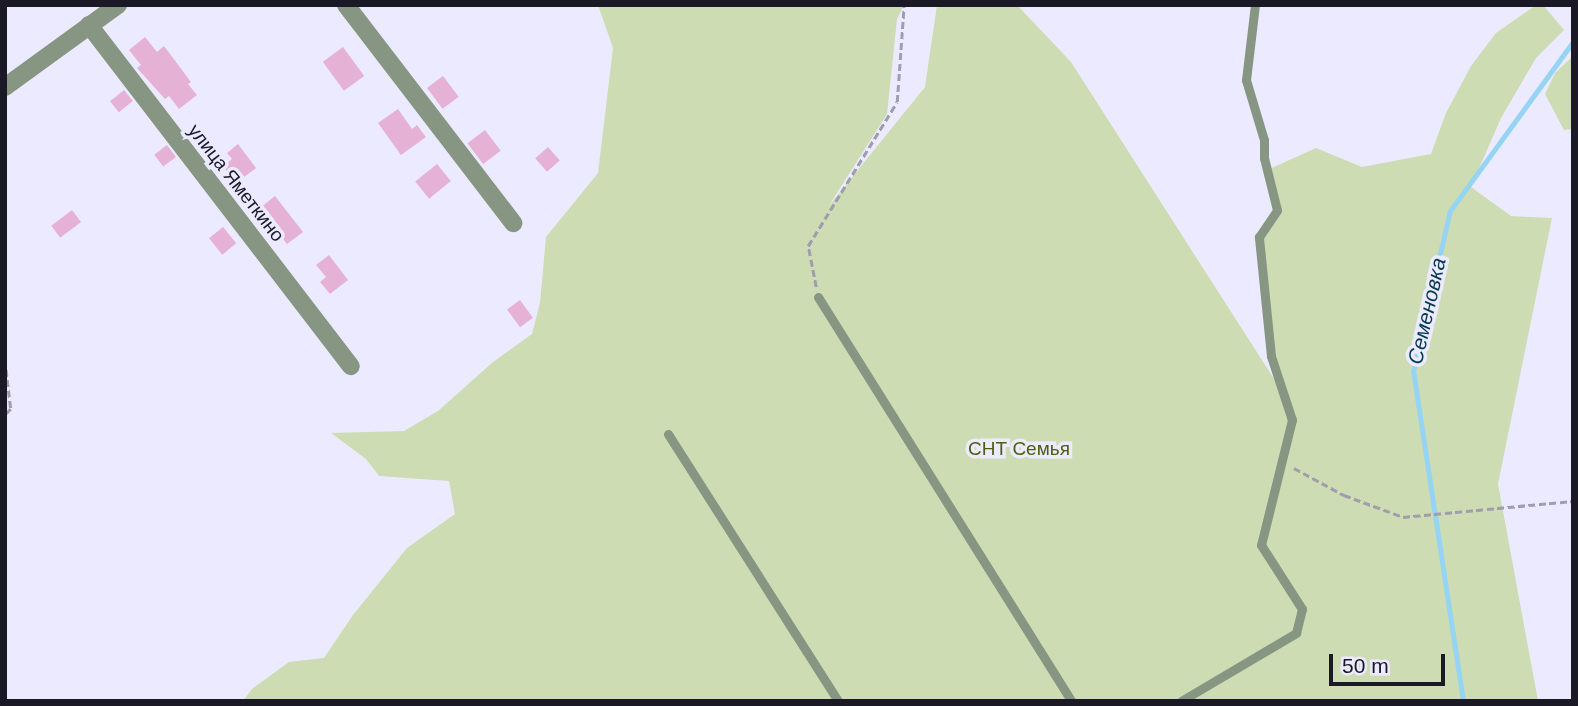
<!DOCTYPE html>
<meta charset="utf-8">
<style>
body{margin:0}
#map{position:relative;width:1578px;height:706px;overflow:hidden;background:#eceaff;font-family:Helvetica,sans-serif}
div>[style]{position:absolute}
.green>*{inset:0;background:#cddcb2}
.stream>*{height:4.5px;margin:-2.25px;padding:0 2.25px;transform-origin:2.25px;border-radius:2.25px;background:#95d4f3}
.building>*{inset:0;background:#e5b1d5;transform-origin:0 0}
.path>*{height:2.5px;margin-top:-1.25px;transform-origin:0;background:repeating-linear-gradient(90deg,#9f9dae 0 7px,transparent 0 10.5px)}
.lane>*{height:9px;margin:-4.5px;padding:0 4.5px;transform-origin:4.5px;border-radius:4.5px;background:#869682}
.street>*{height:18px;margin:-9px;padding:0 9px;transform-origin:9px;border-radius:9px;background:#869682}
span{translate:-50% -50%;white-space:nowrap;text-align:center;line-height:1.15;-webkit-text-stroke:7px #eceaff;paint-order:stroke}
.street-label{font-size:19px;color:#1b1925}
.park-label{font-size:19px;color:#4a600c}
.water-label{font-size:21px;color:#033a50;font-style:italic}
.frame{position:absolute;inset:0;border:7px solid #1b1925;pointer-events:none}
.scale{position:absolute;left:1329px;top:654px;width:116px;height:32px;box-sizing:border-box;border:4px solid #1b1925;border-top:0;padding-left:9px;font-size:21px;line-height:24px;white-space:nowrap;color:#1b1925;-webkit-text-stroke:5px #eceaff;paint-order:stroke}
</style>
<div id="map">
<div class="green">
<div style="clip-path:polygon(598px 5px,904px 5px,897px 19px,887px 114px,828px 207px,925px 87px,937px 5px,1017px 5px,1071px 62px,1283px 393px,1271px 356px,1259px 237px,1277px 210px,1267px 170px,1316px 148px,1362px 167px,1431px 154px,1446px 113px,1471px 66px,1496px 33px,1536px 5px,1543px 5px,1564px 30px,1536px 58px,1501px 118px,1471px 187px,1511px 216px,1552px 218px,1498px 484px,1538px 701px,243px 701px,252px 689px,289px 662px,324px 658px,353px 615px,407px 548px,455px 514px,449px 481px,379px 476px,366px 459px,331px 433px,404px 431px,438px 411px,493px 362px,532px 334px,540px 303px,546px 237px,598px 173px,613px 48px)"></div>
<div style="clip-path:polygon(1573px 56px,1573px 129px,1564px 130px,1545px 94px,1555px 73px)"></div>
</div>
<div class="stream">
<div style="left:1463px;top:701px;width:333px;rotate:-98.6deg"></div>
<div style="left:1413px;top:372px;width:165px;rotate:-77.1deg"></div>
<div style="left:1450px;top:211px;width:209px;rotate:-54deg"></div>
</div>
<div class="building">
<div style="clip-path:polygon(145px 37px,157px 52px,164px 46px,191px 82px,188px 84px,197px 95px,179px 109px,169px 96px,165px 99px,137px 68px,141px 65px,129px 50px)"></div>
<div style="left:343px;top:47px;width:36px;height:25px;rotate:54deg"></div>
<div style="left:443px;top:76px;width:26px;height:20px;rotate:53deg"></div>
<div style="left:124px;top:90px;width:14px;height:18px;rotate:51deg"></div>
<div style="clip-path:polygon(398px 109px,412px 129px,417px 125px,426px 137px,401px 155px,378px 123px)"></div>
<div style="left:485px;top:130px;width:26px;height:22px;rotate:53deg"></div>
<div style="clip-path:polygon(238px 144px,256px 168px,236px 183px,223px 166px,232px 159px,227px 153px)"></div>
<div style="left:167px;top:145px;width:15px;height:16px;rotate:53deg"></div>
<div style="left:548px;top:147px;width:18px;height:17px;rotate:49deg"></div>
<div style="left:437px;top:164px;width:22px;height:28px;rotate:51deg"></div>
<div style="clip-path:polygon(275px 196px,303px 232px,287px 244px,273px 226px,268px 230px,255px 212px)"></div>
<div style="left:72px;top:210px;width:15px;height:26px;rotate:53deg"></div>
<div style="left:223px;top:227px;width:21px;height:18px;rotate:51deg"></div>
<div style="clip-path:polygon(329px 255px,348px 280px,330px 294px,320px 282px,326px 277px,316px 265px)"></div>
<div style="left:520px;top:300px;width:22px;height:16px;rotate:54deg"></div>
</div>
<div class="path">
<div style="left:816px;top:287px;width:42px;rotate:-101deg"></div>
<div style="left:808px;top:246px;width:169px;rotate:-58.3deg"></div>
<div style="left:897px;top:102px;width:97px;rotate:-85.9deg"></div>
<div style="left:5px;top:359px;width:50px;rotate:83.2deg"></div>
<div style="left:11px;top:409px;width:8px;rotate:135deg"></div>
<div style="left:1294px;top:468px;width:57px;rotate:28.4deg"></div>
<div style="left:1344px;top:495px;width:63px;rotate:20.4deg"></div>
<div style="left:1403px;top:517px;width:171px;rotate:-5.4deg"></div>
</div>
<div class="lane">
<div style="left:818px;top:297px;width:477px;rotate:57.9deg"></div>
<div style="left:668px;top:434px;width:317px;rotate:57.5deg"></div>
<div style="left:1181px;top:701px;width:134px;rotate:-30.6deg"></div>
<div style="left:1296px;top:633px;width:25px;rotate:-76deg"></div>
<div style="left:1302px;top:609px;width:76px;rotate:-122.6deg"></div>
<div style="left:1261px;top:545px;width:129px;rotate:-76.1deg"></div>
<div style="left:1292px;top:420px;width:67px;rotate:-108.2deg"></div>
<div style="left:1271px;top:356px;width:120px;rotate:-95.8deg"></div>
<div style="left:1259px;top:237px;width:32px;rotate:-56deg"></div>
<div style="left:1277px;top:210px;width:54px;rotate:-104deg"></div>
<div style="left:1264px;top:158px;width:18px;rotate:-90deg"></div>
<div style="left:1264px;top:140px;width:63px;rotate:-106.7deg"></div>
<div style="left:1246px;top:80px;width:76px;rotate:-83.2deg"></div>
</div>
<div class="street">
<div style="left:346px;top:5px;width:275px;rotate:52.5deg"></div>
<div style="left:89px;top:25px;width:430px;rotate:52.5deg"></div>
<div style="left:5px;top:87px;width:140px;rotate:-36deg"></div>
</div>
<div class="street-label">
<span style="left:236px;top:183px;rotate:52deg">улица Яметкино</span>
</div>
<div class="park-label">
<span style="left:1019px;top:449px">СНТ Семья</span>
</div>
<div class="water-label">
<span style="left:1427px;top:311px;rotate:-77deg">Семеновка</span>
</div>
<div class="frame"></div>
<div class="scale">50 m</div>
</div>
